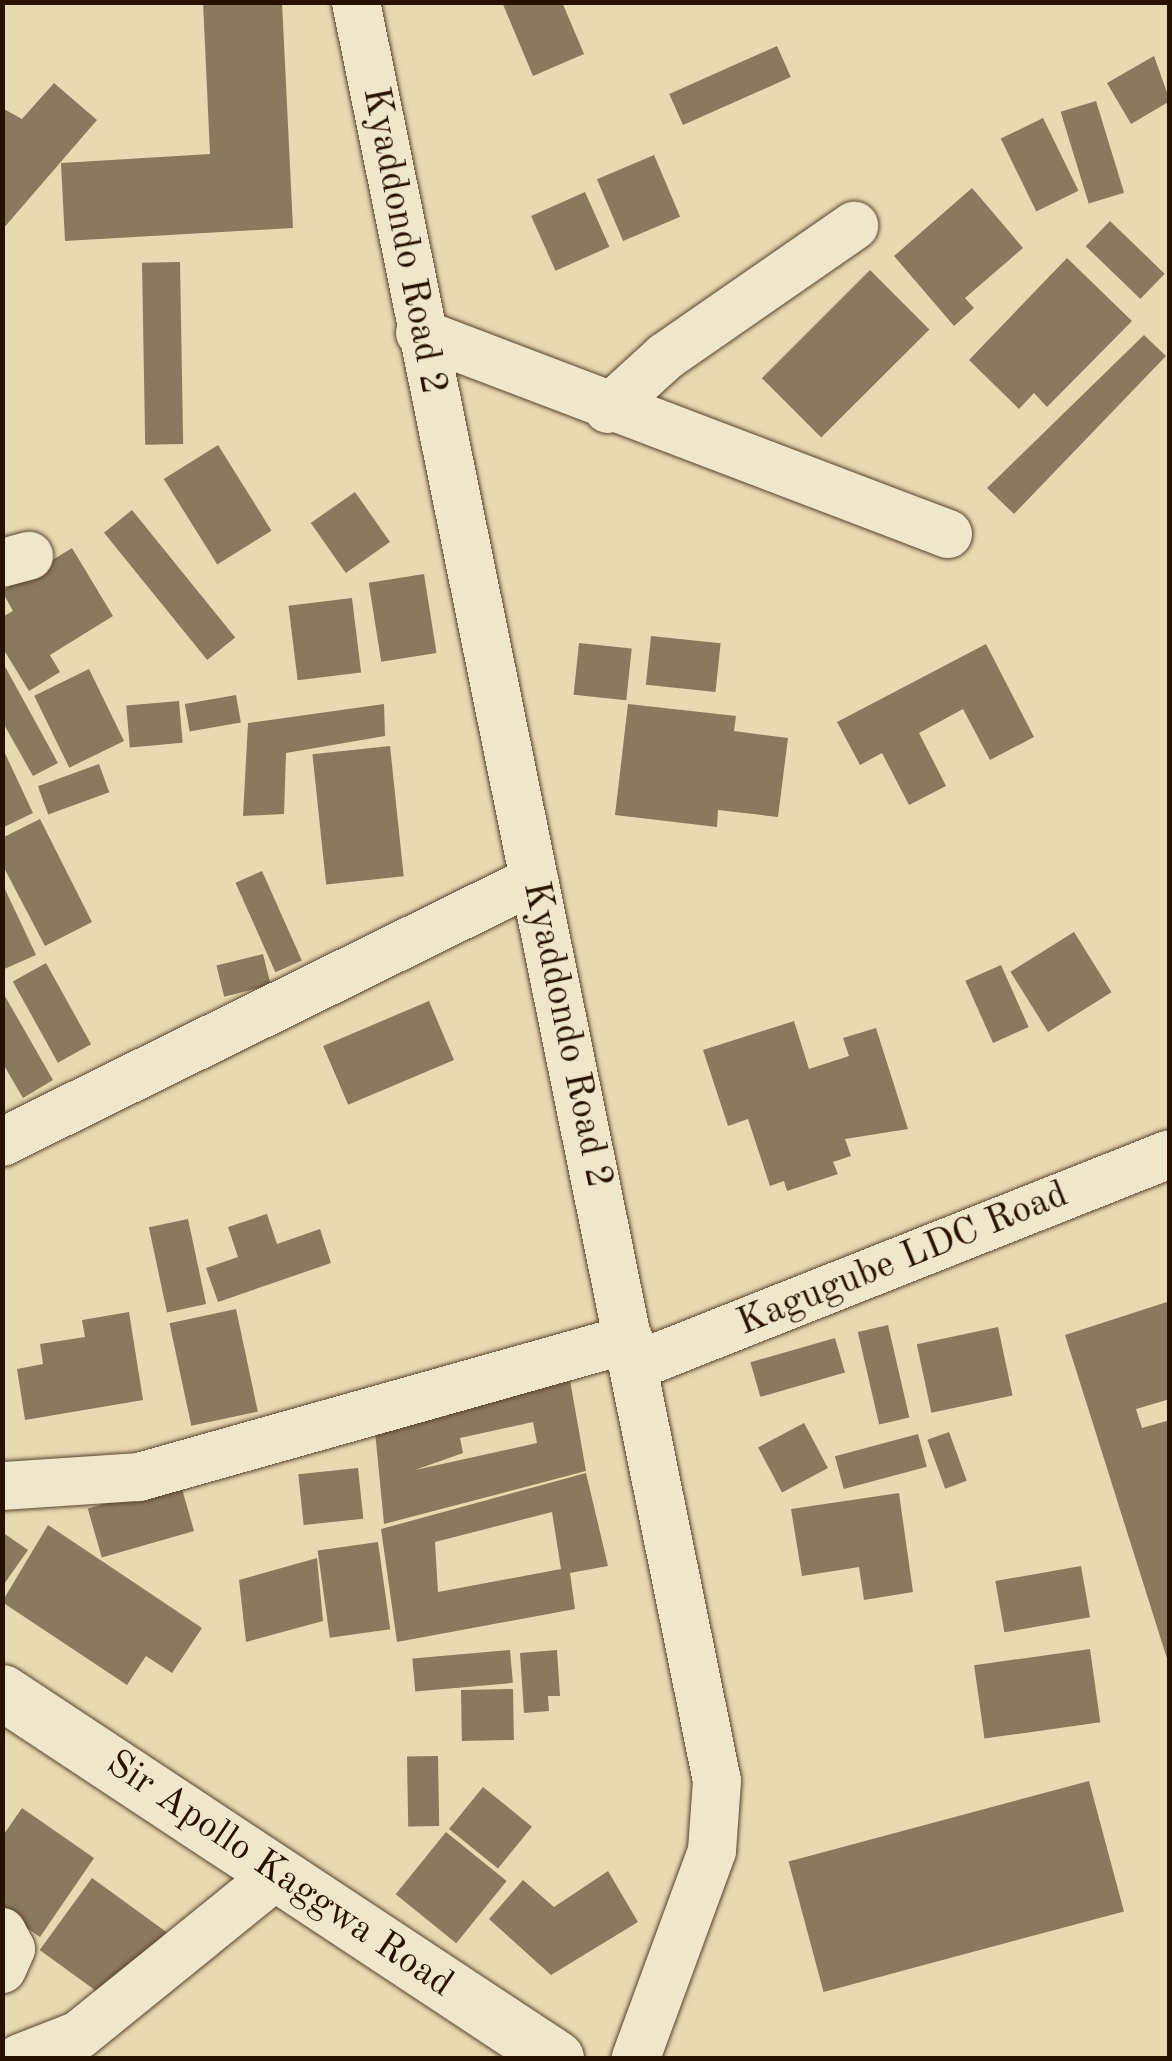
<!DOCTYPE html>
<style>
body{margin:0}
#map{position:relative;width:1172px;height:2061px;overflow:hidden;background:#e7d9b1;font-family:"Old Standard TT",serif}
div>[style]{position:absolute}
.building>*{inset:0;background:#8b795d;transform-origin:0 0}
.roads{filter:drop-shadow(0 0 2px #58432d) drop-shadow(0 0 2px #58432d)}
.street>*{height:48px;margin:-24px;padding:0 24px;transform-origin:24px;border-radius:24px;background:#efe6cc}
.secondary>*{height:55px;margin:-27.5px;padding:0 27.5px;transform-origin:27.5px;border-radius:27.5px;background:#efe6cc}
span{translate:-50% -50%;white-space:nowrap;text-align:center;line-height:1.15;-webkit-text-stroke:8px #efe6cc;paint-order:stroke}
.street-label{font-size:38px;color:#281101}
.frame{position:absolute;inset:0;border:5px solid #281101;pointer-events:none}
</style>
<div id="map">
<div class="building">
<div style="clip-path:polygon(203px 2px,282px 2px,293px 228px,65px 241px,61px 163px,210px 154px)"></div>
<div style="clip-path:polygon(502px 2px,562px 2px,584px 54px,533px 76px)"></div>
<div style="left:777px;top:46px;width:34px;height:118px;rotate:66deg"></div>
<div style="clip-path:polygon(1154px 56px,1170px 101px,1131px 124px,1107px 83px)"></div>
<div style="clip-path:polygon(54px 83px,97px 120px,2px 230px,2px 108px,22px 119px)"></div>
<div style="left:1096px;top:101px;width:96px;height:37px;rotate:73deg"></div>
<div style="left:1043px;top:118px;width:81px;height:47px;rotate:64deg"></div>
<div style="left:654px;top:155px;width:67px;height:62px;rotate:67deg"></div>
<div style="clip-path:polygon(972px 188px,1023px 248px,965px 298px,974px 308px,954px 326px,894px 256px)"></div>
<div style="left:585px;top:192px;width:60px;height:59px;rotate:66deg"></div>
<div style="left:1110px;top:221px;width:76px;height:35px;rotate:44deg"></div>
<div style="clip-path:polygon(1067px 258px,1132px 321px,1047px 407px,1034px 393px,1019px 409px,969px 360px)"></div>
<div style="left:180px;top:262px;width:182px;height:38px;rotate:89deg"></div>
<div style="left:870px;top:270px;width:84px;height:153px;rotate:45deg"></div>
<div style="clip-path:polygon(1144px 335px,1166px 356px,1014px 514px,987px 488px)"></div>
<div style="left:218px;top:445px;width:101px;height:64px;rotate:58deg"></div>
<div style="left:355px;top:492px;width:61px;height:54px;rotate:55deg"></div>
<div style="left:132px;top:510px;width:164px;height:36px;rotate:51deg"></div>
<div style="clip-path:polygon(72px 548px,113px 616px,50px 655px,60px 672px,29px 691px,2px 647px,2px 617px,13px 611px,2px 591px)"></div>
<div style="left:424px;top:574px;width:80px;height:56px;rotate:81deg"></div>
<div style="left:352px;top:598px;width:75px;height:64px;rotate:83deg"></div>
<div style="left:651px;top:636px;width:70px;height:49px;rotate:6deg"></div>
<div style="left:579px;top:643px;width:53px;height:52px;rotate:6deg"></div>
<div style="clip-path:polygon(986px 644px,1034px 737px,990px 760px,963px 709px,919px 733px,946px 786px,909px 805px,882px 753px,860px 765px,837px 722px)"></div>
<div style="clip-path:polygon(2px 661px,58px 763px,33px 776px,2px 721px)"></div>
<div style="left:89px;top:669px;width:80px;height:61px;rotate:64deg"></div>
<div style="left:236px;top:695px;width:28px;height:52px;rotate:80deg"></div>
<div style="left:179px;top:701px;width:42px;height:53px;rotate:85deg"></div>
<div style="clip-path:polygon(384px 704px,385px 736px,286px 753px,284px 814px,243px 816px,248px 723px)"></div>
<div style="clip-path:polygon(628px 704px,736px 716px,734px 731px,788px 738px,778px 817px,718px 810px,717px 827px,615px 815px)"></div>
<div style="left:390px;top:746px;width:131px;height:78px;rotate:84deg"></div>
<div style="clip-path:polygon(2px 747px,33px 813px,2px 828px)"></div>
<div style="left:99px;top:764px;width:30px;height:65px;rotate:70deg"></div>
<div style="clip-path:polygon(40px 819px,92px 922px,45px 946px,2px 864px,2px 838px)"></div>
<div style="left:262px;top:871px;width:98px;height:29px;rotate:66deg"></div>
<div style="clip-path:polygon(2px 883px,36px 955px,2px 970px)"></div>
<div style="left:1074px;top:932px;width:71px;height:75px;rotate:58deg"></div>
<div style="left:263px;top:954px;width:32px;height:48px;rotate:76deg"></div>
<div style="left:46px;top:963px;width:93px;height:38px;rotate:61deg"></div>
<div style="left:1001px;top:965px;width:68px;height:39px;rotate:66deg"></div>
<div style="clip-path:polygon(2px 991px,53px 1080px,23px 1098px,2px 1062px)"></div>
<div style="left:429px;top:1001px;width:64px;height:115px;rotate:67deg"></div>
<div style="clip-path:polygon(794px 1021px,809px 1069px,849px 1056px,843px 1038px,876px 1028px,908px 1129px,845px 1139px,851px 1156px,833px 1162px,838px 1174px,787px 1191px,784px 1181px,770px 1186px,748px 1119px,728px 1126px,703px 1050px)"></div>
<div style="clip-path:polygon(267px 1214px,277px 1244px,320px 1229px,331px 1263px,218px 1302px,206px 1268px,238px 1257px,228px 1227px)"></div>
<div style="left:188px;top:1219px;width:87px;height:40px;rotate:78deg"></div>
<div style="clip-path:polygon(1170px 1301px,1170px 1399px,1136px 1409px,1142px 1428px,1170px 1420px,1169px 1665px,1065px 1335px)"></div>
<div style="left:236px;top:1309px;width:105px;height:68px;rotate:78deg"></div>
<div style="clip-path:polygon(129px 1312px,143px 1400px,25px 1420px,17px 1369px,43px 1364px,40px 1344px,85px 1337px,82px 1320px)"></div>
<div style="left:888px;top:1325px;width:95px;height:31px;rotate:77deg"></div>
<div style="left:998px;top:1327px;width:70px;height:83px;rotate:78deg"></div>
<div style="left:835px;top:1338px;width:36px;height:88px;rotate:74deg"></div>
<div style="clip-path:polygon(evenodd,568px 1369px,586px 1471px,384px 1524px,374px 1421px,568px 1369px,533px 1422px,537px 1443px,415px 1470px,463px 1453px,460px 1438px,533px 1422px)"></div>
<div style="left:804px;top:1423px;width:51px;height:52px;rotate:62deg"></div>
<div style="left:949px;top:1432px;width:52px;height:23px;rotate:70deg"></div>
<div style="left:918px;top:1434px;width:34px;height:86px;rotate:75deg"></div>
<div style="left:358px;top:1468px;width:51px;height:60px;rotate:84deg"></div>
<div style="clip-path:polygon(evenodd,586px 1473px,608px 1566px,570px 1573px,575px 1609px,397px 1642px,381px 1529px,586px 1473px,552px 1512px,561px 1569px,438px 1592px,435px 1542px,552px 1512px)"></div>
<div style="left:180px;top:1482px;width:51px;height:96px;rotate:74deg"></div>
<div style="clip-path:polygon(899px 1493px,913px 1592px,864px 1600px,859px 1567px,802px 1576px,791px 1509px)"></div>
<div style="clip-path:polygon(48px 1525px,202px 1628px,172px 1673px,146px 1656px,127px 1685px,2px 1602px)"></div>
<div style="clip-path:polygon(2px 1532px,28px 1550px,2px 1587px)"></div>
<div style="left:378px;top:1542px;width:88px;height:61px;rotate:82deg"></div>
<div style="clip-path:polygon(317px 1558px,323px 1621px,246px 1642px,239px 1580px)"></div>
<div style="left:1081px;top:1566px;width:52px;height:87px;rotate:80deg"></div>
<div style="left:1090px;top:1649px;width:74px;height:117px;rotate:82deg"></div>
<div style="left:510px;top:1650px;width:33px;height:98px;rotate:85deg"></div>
<div style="clip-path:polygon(557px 1650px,560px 1696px,548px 1696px,549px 1711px,524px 1713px,520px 1653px)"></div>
<div style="left:513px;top:1689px;width:51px;height:52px;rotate:89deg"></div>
<div style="left:438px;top:1756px;width:70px;height:31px;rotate:89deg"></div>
<div style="left:1089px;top:1781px;width:135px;height:311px;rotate:75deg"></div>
<div style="left:483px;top:1787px;width:63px;height:54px;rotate:39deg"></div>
<div style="clip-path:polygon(22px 1808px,94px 1858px,40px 1937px,2px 1911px,2px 1837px)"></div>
<div style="left:446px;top:1832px;width:78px;height:80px;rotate:39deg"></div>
<div style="clip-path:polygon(608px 1871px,638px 1922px,551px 1975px,489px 1919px,523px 1880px,554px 1907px)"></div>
<div style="left:92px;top:1878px;width:95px;height:89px;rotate:36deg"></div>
</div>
<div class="roads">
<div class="street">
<div style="left:356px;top:2px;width:1815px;rotate:78.53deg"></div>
<div style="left:717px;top:1781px;width:70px;rotate:94.1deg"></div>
<div style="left:712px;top:1851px;width:221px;rotate:110.2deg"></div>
<div style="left:420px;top:333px;width:565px;rotate:20.84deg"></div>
<div style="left:608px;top:409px;width:79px;rotate:-42.4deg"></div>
<div style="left:666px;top:356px;width:229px;rotate:-34.7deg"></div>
<div style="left:2px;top:563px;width:28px;rotate:-15deg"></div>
<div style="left:2px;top:1142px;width:593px;rotate:-26.22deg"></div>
<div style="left:635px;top:1366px;width:575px;rotate:-21.62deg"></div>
<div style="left:2px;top:1486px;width:137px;rotate:-3.8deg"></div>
<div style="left:139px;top:1477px;width:509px;rotate:-15.73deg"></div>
<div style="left:2px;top:1932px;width:19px;rotate:62deg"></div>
<div style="left:11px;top:1949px;width:22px;rotate:114deg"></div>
<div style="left:20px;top:2058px;width:63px;rotate:-21.3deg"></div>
<div style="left:79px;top:2035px;width:256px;rotate:-39deg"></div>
</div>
<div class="secondary">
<div style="left:2px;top:1692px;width:664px;rotate:33.45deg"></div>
</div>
</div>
<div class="street-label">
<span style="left:403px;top:241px;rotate:79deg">Kyaddondo Road 2</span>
<span style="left:566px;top:1035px;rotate:78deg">Kyaddondo Road 2</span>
<span style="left:903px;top:1260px;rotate:-22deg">Kagugube LDC Road</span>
<span style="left:279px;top:1875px;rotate:34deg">Sir Apollo Kaggwa Road</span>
</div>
<div class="frame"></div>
</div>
